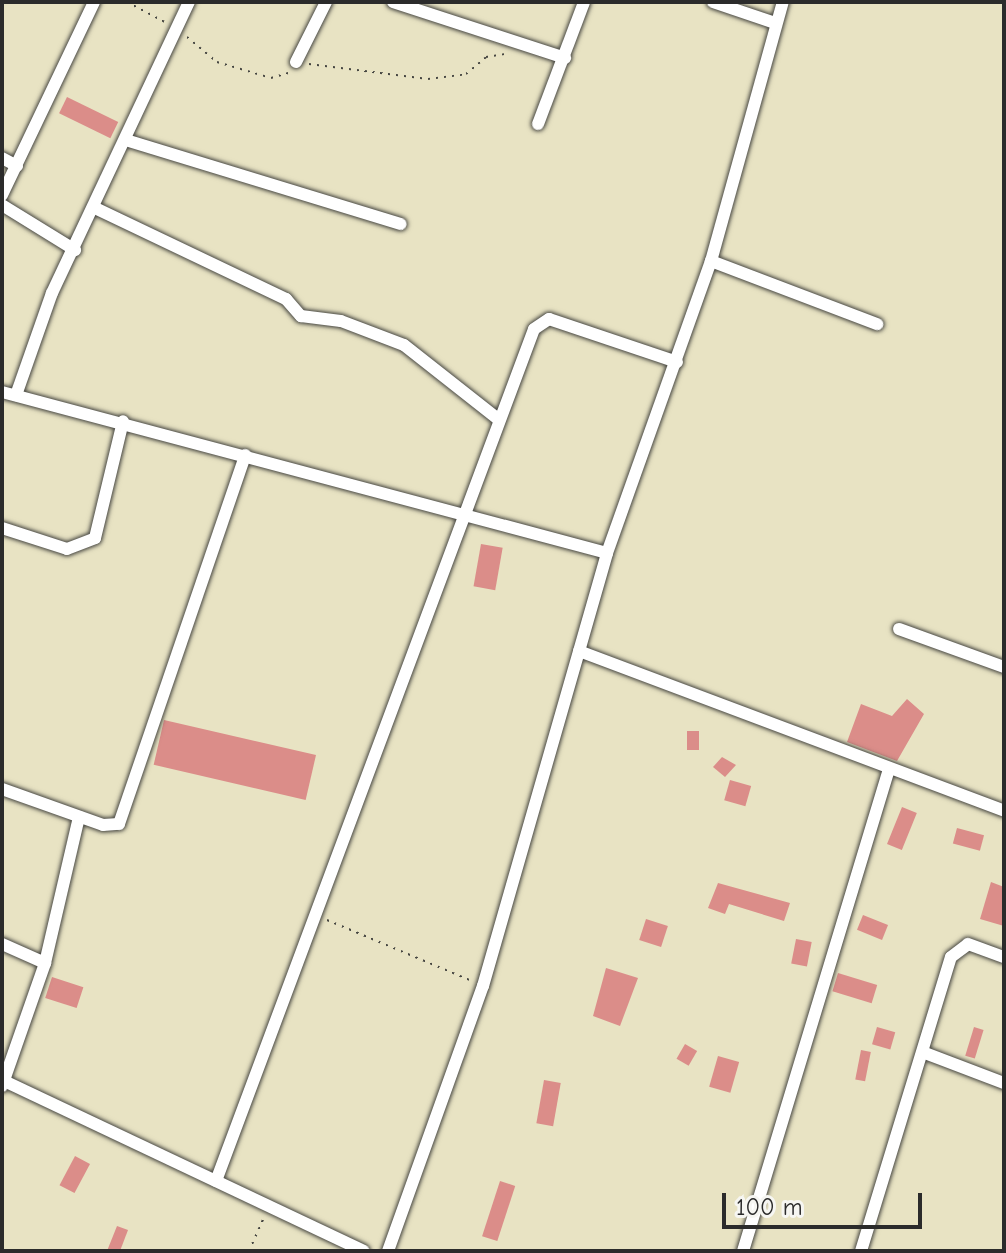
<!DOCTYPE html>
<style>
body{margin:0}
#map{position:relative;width:1006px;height:1253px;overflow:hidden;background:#e8e3c3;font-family:"Comic Neue",sans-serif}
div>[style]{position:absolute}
.building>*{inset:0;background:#db8d89;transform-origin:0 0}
.path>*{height:2px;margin-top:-1px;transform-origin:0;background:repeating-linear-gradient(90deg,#474742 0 2px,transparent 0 8px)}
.roads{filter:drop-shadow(0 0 2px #474742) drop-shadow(0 0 2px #474742)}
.minor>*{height:12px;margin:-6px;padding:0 6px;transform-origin:6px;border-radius:6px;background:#fff}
span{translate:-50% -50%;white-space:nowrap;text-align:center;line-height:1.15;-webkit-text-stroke:6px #f6f6f2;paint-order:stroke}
.frame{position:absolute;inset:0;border:4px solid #2b2b2b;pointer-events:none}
.scale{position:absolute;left:722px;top:1193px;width:200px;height:36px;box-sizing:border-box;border:4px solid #2b2b2b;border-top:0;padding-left:10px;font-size:24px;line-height:28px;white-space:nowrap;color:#2b2b2b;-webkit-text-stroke:6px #f6f6f2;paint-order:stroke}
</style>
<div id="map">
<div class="building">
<div style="left:67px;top:97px;width:57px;height:18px;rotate:26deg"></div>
<div style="left:481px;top:544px;width:22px;height:43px;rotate:10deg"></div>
<div style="clip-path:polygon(907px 699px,924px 714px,897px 761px,847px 742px,861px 704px,892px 716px)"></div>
<div style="left:164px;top:720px;width:156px;height:46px;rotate:13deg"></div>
<div style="left:687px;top:731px;width:12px;height:19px"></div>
<div style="clip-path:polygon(722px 757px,736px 765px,725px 777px,713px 767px)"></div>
<div style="left:730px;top:780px;width:22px;height:21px;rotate:16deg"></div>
<div style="left:902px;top:807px;width:16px;height:40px;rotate:22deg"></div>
<div style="left:957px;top:828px;width:28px;height:16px;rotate:15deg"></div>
<div style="clip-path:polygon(991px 882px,1004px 887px,1004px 926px,980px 919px)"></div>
<div style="clip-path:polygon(718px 883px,790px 903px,784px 921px,729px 904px,725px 914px,708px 908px)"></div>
<div style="left:863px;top:915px;width:27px;height:16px;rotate:22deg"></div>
<div style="left:646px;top:919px;width:23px;height:22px;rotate:18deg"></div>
<div style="left:796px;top:939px;width:16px;height:25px;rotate:11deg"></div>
<div style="clip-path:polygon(606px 968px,638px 978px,620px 1026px,593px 1016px)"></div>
<div style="left:838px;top:973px;width:41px;height:19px;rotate:17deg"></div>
<div style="left:52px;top:977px;width:33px;height:22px;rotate:18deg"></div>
<div style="left:877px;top:1027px;width:19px;height:18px;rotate:16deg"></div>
<div style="left:974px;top:1027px;width:10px;height:30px;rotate:17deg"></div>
<div style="left:685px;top:1044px;width:14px;height:17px;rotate:30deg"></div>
<div style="left:861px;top:1050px;width:10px;height:30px;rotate:11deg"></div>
<div style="left:718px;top:1056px;width:22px;height:32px;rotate:16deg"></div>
<div style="left:544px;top:1080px;width:17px;height:44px;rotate:10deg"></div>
<div style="left:75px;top:1156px;width:17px;height:33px;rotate:28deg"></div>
<div style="left:500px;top:1181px;width:16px;height:58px;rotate:18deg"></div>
<div style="clip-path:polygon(117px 1226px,128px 1230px,120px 1251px,107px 1251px)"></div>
</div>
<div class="path">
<div style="left:127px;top:2px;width:43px;rotate:27.8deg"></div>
<div style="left:187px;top:37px;width:39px;rotate:40deg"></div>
<div style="left:217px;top:62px;width:56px;rotate:16.5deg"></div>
<div style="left:271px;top:78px;width:18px;rotate:-16deg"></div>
<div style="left:309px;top:64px;width:120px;rotate:7.2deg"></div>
<div style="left:428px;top:79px;width:38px;rotate:-7deg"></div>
<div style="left:466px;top:74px;width:26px;rotate:-40deg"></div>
<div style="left:486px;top:57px;width:20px;rotate:-9deg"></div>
<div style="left:327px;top:920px;width:157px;rotate:22.8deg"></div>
<div style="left:249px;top:1251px;width:35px;rotate:-66deg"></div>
</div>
<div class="roads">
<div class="minor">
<div style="left:393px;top:2px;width:181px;rotate:18deg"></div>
<div style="left:713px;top:2px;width:65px;rotate:18.7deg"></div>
<div style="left:296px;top:62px;width:67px;rotate:-63.4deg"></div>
<div style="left:538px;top:124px;width:130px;rotate:-69.3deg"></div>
<div style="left:129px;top:141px;width:284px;rotate:17deg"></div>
<div style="left:2px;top:158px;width:17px;rotate:28deg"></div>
<div style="left:2px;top:195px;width:214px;rotate:-64.5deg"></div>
<div style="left:2px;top:205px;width:86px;rotate:31.7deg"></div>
<div style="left:95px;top:208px;width:212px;rotate:25.5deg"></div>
<div style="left:286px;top:299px;width:23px;rotate:49deg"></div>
<div style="left:301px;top:316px;width:40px;rotate:7.1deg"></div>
<div style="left:341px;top:321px;width:67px;rotate:20.9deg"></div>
<div style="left:404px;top:345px;width:120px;rotate:38.2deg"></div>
<div style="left:711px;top:261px;width:178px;rotate:20.8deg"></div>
<div style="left:2px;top:392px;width:626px;rotate:14.9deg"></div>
<div style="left:16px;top:395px;width:108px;rotate:-70.6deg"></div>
<div style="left:52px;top:293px;width:322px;rotate:-64.8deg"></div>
<div style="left:2px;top:528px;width:68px;rotate:17.9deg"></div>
<div style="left:67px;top:549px;width:30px;rotate:-21deg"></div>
<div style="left:95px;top:538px;width:120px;rotate:-76.5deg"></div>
<div style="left:899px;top:629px;width:112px;rotate:19.9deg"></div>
<div style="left:579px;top:651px;width:454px;rotate:20.6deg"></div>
<div style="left:2px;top:789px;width:107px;rotate:19.6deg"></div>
<div style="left:103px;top:825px;width:16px;rotate:-4deg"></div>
<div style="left:119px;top:824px;width:390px;rotate:-71.1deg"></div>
<div style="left:2px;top:944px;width:47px;rotate:23.8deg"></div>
<div style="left:925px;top:1053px;width:85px;rotate:20.8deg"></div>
<div style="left:2px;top:1080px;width:400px;rotate:25.3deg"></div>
<div style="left:2px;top:1086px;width:130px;rotate:-70.7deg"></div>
<div style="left:45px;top:963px;width:150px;rotate:-76.9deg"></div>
<div style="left:216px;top:1181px;width:909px;rotate:-69.53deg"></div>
<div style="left:534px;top:329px;width:18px;rotate:-34deg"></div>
<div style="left:549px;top:319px;width:135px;rotate:18.6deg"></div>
<div style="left:388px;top:1251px;width:282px;rotate:-70.3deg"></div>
<div style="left:483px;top:986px;width:450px;rotate:-74deg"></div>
<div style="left:607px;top:553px;width:310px;rotate:-70.4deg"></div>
<div style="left:711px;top:261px;width:269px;rotate:-74.5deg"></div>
<div style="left:743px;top:1251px;width:504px;rotate:-73.15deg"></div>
<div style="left:861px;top:1251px;width:307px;rotate:-73deg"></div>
<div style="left:951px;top:957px;width:21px;rotate:-37deg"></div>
<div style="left:968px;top:944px;width:38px;rotate:20deg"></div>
</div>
</div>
<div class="frame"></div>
<div class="scale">100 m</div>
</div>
